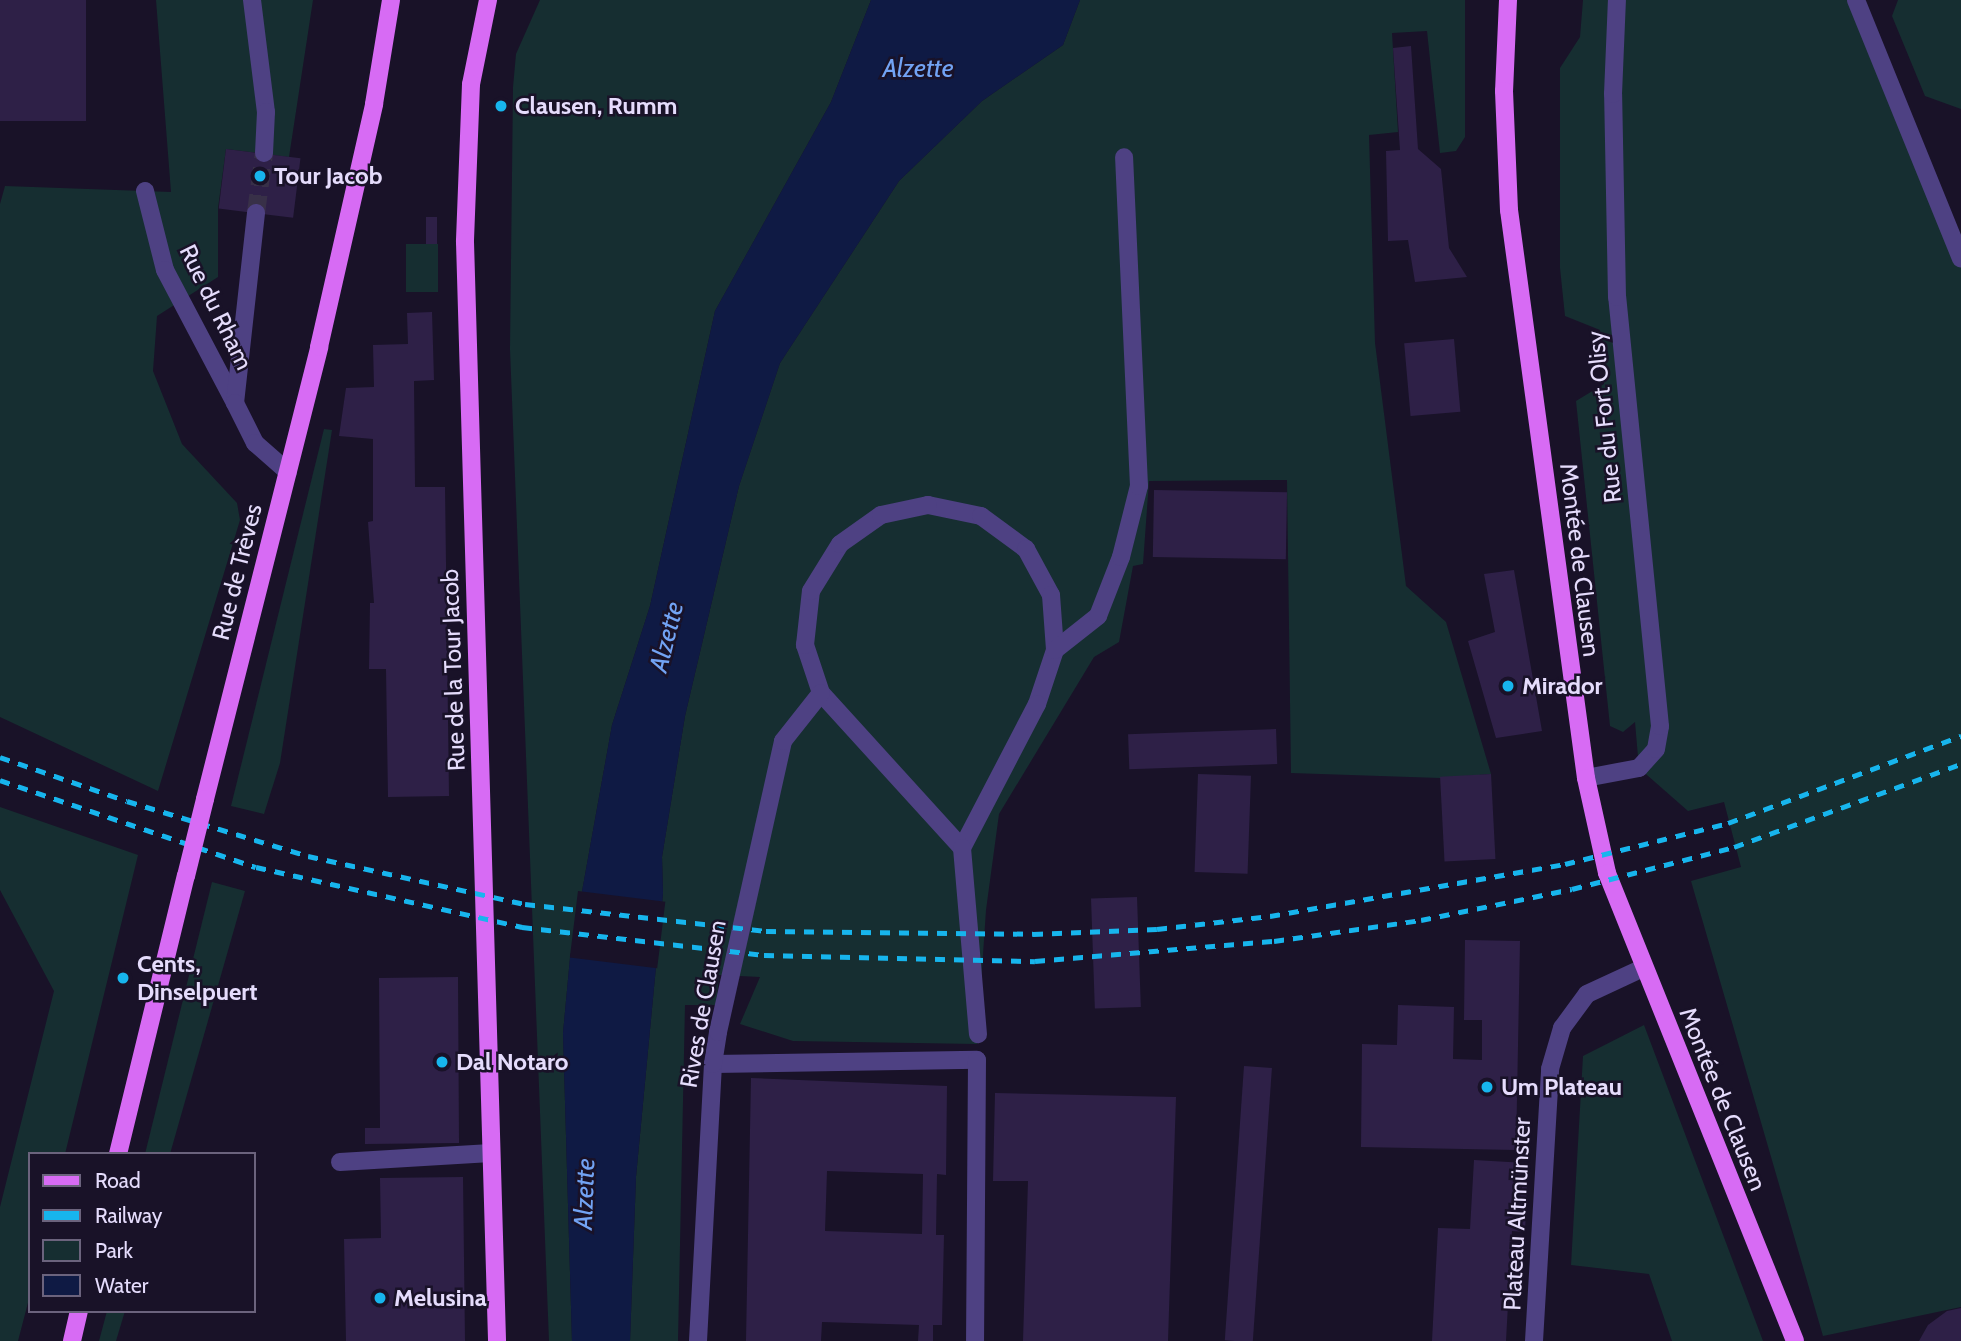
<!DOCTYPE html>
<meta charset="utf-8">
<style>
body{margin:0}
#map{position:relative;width:1961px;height:1341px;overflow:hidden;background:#191228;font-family:Cabin,sans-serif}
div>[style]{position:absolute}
.green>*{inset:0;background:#162e31;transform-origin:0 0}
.water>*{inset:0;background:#0f1a44}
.pier>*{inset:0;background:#191228;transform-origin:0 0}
.building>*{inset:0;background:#2e2047;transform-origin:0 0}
.minor-tunnel>*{height:18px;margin-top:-9px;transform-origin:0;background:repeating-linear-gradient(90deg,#383048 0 18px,transparent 0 27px)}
.service>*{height:18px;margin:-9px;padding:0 9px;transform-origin:9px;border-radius:9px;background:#4e4183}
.minor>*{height:18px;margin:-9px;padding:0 9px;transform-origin:9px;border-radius:9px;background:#4e4183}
.primary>*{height:18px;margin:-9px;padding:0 9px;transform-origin:9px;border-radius:9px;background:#d76bf4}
.rail>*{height:5px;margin-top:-2.5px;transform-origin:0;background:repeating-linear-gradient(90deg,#17b5ed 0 10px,transparent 0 19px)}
.primary-bridge>*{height:18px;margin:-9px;padding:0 9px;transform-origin:9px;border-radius:9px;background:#d76bf4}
.dots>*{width:19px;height:19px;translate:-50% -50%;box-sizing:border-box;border:4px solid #191228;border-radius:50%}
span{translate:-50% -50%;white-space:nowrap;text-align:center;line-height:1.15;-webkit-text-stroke:5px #191228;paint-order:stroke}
.poi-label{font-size:24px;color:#e5dcfc;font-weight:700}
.left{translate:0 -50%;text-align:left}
.street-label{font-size:24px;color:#e5dcfc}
.water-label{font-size:26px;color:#72a3f4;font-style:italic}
.legend{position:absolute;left:28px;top:1152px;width:228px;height:161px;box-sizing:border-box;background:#191228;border:2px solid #6b637d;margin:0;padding:9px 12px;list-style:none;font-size:21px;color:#e5dcfc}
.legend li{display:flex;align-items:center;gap:14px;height:35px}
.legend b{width:35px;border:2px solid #6b637d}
</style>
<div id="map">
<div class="green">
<div style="clip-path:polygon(156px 0,313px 0,289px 157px,226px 149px,218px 208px,218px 277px,157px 316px,153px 371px,182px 444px,237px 503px,240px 520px,158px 791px,0 717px,0 204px,5px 186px,171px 192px)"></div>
<div style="clip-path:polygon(540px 0,871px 0,831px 102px,715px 311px,650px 606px,612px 725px,570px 958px,563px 1033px,572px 1341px,549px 1341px,510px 349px,513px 87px,516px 54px)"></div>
<div style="clip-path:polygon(1080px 0,1465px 0,1465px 137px,1456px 151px,1440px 153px,1427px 31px,1392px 33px,1398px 132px,1369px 135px,1375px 343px,1406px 586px,1446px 622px,1491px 774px,1440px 778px,1291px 773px,1287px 480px,1149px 481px,1143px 564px,1133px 566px,1119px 642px,1094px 657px,999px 814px,986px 910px,977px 1044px,793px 1041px,740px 1024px,760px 977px,719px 975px,716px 1005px,685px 1005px,678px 1341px,630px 1341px,636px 1177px,663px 893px,662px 857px,685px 716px,739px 486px,780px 363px,899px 181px,982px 101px,1063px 45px)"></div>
<div style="clip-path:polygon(1583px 0,1858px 0,1961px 258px,1961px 1307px,1823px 1336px,1691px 881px,1741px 867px,1724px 802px,1688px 811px,1639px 768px,1635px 722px,1623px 732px,1610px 726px,1576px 401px,1604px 384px,1600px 330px,1565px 316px,1560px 268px,1560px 68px,1580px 37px)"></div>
<div style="clip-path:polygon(1898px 0,1961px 0,1961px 109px,1925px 96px,1892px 16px)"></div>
<div style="left:438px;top:244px;width:48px;height:32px;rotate:90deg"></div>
<div style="clip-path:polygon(324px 429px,332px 430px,280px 763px,264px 814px,231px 806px)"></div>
<div style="clip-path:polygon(0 807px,138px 855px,65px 1154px,30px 1154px,30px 1295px,18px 1341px,0 1341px,0 1207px,54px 991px,0 890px)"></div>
<div style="clip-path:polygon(212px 882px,245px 891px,170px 1154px,145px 1154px)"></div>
<div style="clip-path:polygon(1644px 1025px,1763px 1341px,1672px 1341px,1649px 1274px,1571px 1265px,1583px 1056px)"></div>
<div style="clip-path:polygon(107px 1311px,125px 1311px,116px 1341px,99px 1341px)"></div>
</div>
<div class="water">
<div style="clip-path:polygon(871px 0,1080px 0,1063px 45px,982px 101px,899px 181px,780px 363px,739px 486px,685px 716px,662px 857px,663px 893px,636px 1177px,630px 1341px,572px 1341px,563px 1033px,570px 958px,612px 725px,650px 606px,715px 311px,831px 102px)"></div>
</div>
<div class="pier">
<div style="left:578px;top:891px;width:88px;height:67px;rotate:7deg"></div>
</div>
<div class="building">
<div style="left:0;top:0;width:86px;height:121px"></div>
<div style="clip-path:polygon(1411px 46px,1418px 149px,1441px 169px,1449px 248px,1467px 277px,1415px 282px,1408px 240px,1388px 241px,1386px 151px,1400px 150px,1393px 48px)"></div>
<div style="left:226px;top:149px;width:75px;height:60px;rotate:7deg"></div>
<div style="left:426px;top:217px;width:11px;height:27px"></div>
<div style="clip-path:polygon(432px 312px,434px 380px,414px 381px,415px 487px,445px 487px,449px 796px,388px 797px,386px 669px,369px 669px,370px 603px,374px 603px,368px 522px,373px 521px,373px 439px,339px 436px,346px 388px,374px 387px,373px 345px,408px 344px,407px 313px)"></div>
<div style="left:1454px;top:339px;width:73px;height:50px;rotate:85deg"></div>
<div style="left:1154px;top:490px;width:133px;height:67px;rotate:1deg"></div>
<div style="clip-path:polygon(1514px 570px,1542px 731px,1496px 738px,1468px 641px,1495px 632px,1484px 574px)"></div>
<div style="left:1276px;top:729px;width:35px;height:148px;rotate:88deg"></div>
<div style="left:1198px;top:774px;width:53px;height:98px;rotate:2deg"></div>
<div style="left:1491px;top:774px;width:85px;height:51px;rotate:87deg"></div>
<div style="left:1137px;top:897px;width:110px;height:46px;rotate:88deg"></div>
<div style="clip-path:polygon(1465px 940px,1520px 941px,1516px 1150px,1361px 1147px,1362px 1044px,1397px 1045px,1398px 1005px,1454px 1007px,1453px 1059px,1482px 1060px,1482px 1020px,1464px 1020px)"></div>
<div style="clip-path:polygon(458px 977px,459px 1143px,365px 1144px,365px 1128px,380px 1128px,379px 978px)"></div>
<div style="left:1244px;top:1066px;width:28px;height:275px;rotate:4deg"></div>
<div style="clip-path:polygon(evenodd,751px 1078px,947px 1086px,946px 1175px,937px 1174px,936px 1235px,944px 1235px,942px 1325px,933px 1325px,933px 1341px,918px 1341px,919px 1325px,822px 1322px,821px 1341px,746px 1341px,751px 1078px,827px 1171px,923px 1174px,922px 1234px,825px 1231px,827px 1171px)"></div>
<div style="clip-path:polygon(995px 1093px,1176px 1097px,1168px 1341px,1023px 1341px,1028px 1181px,993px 1181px)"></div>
<div style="clip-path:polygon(1474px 1160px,1528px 1163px,1525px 1232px,1512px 1231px,1506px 1341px,1432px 1341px,1438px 1228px,1470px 1229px)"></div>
<div style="clip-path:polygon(463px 1177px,465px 1341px,346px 1341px,344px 1239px,381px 1238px,380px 1178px)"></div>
<div style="clip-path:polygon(1961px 1308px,1961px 1341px,1919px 1341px,1928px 1325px,1947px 1311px)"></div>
</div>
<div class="minor-tunnel">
<div style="left:256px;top:213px;width:61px;rotate:-82.4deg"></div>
</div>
<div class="service">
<div style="left:145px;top:191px;width:81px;rotate:75.8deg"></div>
<div style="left:165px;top:270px;width:150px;rotate:62.2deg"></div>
<div style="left:928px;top:505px;width:54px;rotate:11.7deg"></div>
<div style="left:981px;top:516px;width:56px;rotate:36.3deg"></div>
<div style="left:1026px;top:549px;width:52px;rotate:61.5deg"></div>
<div style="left:1051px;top:595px;width:55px;rotate:85.8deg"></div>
<div style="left:1055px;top:650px;width:57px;rotate:108.4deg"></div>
<div style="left:1037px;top:704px;width:162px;rotate:117.5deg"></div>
<div style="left:962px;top:848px;width:210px;rotate:-132.3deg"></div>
<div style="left:821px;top:693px;width:51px;rotate:-108.4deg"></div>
<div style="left:805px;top:645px;width:54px;rotate:-83.7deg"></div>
<div style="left:811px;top:591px;width:55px;rotate:-58.3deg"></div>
<div style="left:840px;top:544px;width:50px;rotate:-35.3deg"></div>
<div style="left:881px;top:515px;width:48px;rotate:-12deg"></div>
<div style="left:1055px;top:650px;width:55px;rotate:-38.3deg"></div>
<div style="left:1098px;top:616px;width:63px;rotate:-68.7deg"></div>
<div style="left:1121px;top:557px;width:73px;rotate:-75.8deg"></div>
<div style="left:1139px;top:486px;width:329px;rotate:-92.6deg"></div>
<div style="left:962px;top:848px;width:187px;rotate:85.1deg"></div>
<div style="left:713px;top:1064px;width:264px;rotate:-0.9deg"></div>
<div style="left:977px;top:1060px;width:281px;rotate:90.4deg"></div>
<div style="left:340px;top:1162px;width:151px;rotate:-3.4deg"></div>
<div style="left:698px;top:1341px;width:277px;rotate:-86.9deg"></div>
<div style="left:713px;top:1064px;width:32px;rotate:-81deg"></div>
<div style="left:718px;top:1032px;width:298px;rotate:-77.4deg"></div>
<div style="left:783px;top:741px;width:61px;rotate:-51.6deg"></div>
</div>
<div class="minor">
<div style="left:252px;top:0;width:113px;rotate:82.9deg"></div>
<div style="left:266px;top:112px;width:41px;rotate:92.8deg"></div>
<div style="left:1856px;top:0;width:279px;rotate:67.9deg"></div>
<div style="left:256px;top:213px;width:191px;rotate:96.3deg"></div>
<div style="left:235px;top:403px;width:45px;rotate:63.4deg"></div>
<div style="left:255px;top:443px;width:44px;rotate:41.3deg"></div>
<div style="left:1586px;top:778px;width:54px;rotate:-10.7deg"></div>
<div style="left:1639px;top:768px;width:25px;rotate:-48deg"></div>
<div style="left:1656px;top:749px;width:23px;rotate:-80deg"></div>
<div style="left:1660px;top:726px;width:431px;rotate:-95.7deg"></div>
<div style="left:1617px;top:297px;width:203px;rotate:-91.1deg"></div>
<div style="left:1613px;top:94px;width:94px;rotate:-87.6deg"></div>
<div style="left:1534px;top:1341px;width:272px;rotate:-86.6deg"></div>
<div style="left:1550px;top:1069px;width:43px;rotate:-73.7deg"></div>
<div style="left:1562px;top:1028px;width:42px;rotate:-53.7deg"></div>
<div style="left:1587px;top:994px;width:62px;rotate:-24.9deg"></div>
</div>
<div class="primary">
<div style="left:488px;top:0;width:86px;rotate:101.4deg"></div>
<div style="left:471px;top:84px;width:158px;rotate:92.2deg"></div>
<div style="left:465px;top:242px;width:1099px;rotate:88.33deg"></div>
<div style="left:1508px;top:0;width:91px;rotate:92.5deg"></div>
<div style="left:1504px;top:91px;width:119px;rotate:87.6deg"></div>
<div style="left:1509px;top:210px;width:573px;rotate:82.28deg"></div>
<div style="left:1586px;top:778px;width:97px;rotate:77.5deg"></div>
<div style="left:1607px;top:873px;width:504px;rotate:68.11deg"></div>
<div style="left:205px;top:799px;width:466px;rotate:-75.8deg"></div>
<div style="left:319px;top:347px;width:249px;rotate:-77.2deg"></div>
<div style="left:374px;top:104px;width:105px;rotate:-80.7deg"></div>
<div style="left:118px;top:1154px;width:286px;rotate:-76.3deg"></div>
<div style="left:72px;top:1341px;width:31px;rotate:-77deg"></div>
</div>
<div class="rail">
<div style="left:0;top:757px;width:134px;rotate:19.1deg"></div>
<div style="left:127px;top:801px;width:189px;rotate:16.9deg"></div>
<div style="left:308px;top:856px;width:222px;rotate:12.5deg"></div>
<div style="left:525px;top:904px;width:243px;rotate:6.4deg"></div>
<div style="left:766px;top:931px;width:267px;rotate:0.6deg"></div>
<div style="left:1033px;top:934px;width:124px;rotate:-2.3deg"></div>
<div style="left:1157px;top:929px;width:114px;rotate:-6.6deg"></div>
<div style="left:1270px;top:916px;width:300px;rotate:-10deg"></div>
<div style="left:1565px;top:864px;width:168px;rotate:-14.1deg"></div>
<div style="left:1728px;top:823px;width:249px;rotate:-20.5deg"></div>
<div style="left:0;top:780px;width:270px;rotate:18.8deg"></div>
<div style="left:256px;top:867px;width:273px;rotate:12.7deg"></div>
<div style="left:522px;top:927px;width:244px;rotate:6.6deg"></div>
<div style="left:764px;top:955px;width:271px;rotate:1.3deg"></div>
<div style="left:1035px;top:961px;width:240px;rotate:-4.8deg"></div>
<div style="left:1274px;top:941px;width:148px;rotate:-8.1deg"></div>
<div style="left:1421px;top:920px;width:154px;rotate:-11.6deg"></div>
<div style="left:1572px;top:889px;width:167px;rotate:-14.5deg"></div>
<div style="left:1734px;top:847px;width:242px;rotate:-20.1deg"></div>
</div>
<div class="primary-bridge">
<div style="left:186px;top:876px;width:79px;rotate:-76.1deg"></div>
</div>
<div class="dots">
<div style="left:501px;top:106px;background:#17b5ed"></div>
<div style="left:260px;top:176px;background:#17b5ed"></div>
<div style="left:1508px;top:686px;background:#17b5ed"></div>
<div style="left:123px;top:978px;background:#17b5ed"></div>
<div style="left:442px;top:1062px;background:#17b5ed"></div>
<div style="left:1487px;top:1087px;background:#17b5ed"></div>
<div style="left:380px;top:1298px;background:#17b5ed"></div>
</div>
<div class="poi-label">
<span class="left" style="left:515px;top:106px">Clausen, Rumm</span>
<span class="left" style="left:274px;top:176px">Tour Jacob</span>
<span class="left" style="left:1522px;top:686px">Mirador</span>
<span class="left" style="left:137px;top:978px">Cents,<br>Dinselpuert</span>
<span class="left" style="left:456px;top:1062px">Dal Notaro</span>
<span class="left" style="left:1501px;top:1087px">Um Plateau</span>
<span class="left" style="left:394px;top:1298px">Melusina</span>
</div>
<div class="street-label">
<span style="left:216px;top:307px;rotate:64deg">Rue du Rham</span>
<span style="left:1604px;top:417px;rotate:-96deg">Rue du Fort Olisy</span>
<span style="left:1580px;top:560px;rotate:83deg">Montée de Clausen</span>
<span style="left:237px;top:572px;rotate:-76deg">Rue de Trèves</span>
<span style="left:453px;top:670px;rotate:-92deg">Rue de la Tour Jacob</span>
<span style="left:703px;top:1004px;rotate:-80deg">Rives de Clausen</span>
<span style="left:1723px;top:1099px;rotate:68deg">Montée de Clausen</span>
<span style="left:1517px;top:1214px;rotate:-87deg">Plateau Altmünster</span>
</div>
<div class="water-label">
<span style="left:918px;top:69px">Alzette</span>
<span style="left:667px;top:637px;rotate:-76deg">Alzette</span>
<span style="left:585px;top:1194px;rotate:-88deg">Alzette</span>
</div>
<ul class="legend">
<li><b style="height:9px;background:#d76bf4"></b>Road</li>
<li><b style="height:9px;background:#17b5ed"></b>Railway</li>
<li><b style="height:19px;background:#162e31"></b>Park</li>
<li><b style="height:19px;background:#0f1a44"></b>Water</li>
</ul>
</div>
